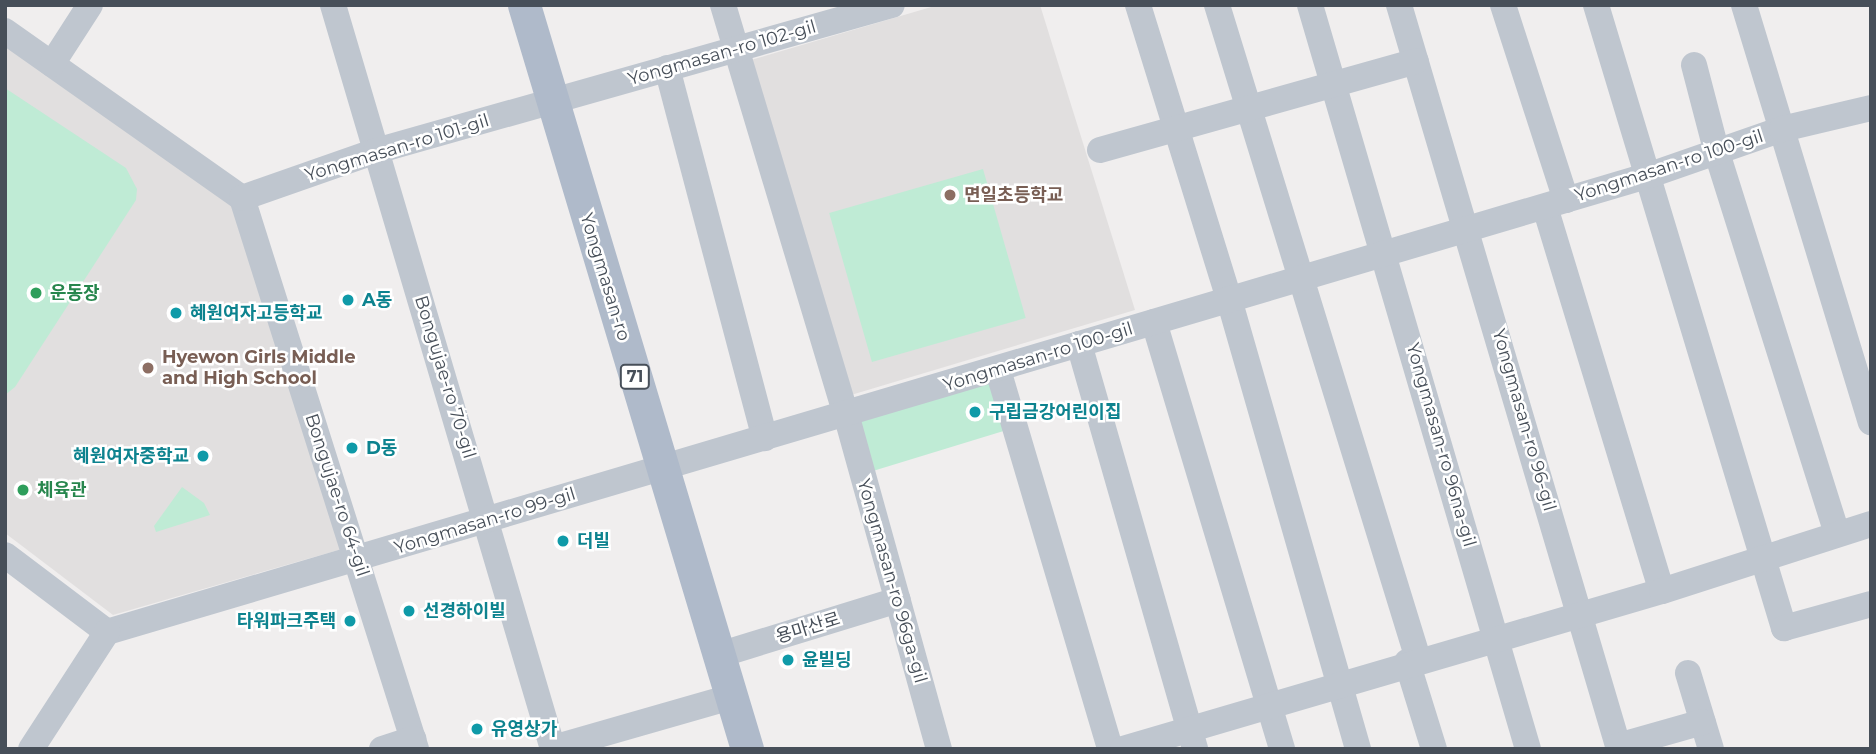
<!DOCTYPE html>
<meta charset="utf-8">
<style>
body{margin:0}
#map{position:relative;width:1876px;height:754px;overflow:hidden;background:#f0eeee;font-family:Montserrat,"Noto Sans KR",sans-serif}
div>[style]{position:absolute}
.education>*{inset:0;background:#e1dfdf}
.green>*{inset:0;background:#bfebd5;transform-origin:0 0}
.minor>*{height:26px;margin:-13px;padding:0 13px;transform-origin:13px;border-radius:13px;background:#bfc6cf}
.major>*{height:33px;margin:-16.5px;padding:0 16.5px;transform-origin:16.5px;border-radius:16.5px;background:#afbaca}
.dots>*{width:19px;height:19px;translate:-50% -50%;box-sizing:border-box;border:4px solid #fff;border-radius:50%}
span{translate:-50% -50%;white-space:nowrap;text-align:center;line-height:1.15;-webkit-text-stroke:5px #fff;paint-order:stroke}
.shield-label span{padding:2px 5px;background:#fff;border:2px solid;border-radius:5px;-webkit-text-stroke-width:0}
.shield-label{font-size:16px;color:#474f59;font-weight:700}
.street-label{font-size:18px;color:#474f59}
.education-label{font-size:18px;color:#785e54;font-weight:700}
.left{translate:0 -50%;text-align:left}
.leisure-label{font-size:18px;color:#27864d;font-weight:700}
.culture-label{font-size:18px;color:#0d838f;font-weight:700}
.right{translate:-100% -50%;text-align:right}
.frame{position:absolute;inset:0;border:7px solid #474f59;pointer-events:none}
</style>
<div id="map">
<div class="education">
<div style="clip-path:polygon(938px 5px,1040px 5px,1135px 310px,851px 395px,751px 60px)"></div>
<div style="clip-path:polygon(5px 41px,237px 203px,349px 547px,113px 615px,5px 533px)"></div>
</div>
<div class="green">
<div style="clip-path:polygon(5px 88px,126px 168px,137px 189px,136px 200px,15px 387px,5px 395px)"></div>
<div style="left:983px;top:169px;width:155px;height:160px;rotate:74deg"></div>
<div style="left:996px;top:380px;width:51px;height:146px;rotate:73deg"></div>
<div style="clip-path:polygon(182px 487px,204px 503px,210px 515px,156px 532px,154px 526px)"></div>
</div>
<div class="minor">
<div style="left:333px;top:5px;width:776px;rotate:73.53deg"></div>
<div style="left:723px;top:5px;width:427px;rotate:73.3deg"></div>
<div style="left:846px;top:414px;width:348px;rotate:74.5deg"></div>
<div style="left:1138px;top:5px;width:308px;rotate:72.8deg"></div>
<div style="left:1229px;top:299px;width:468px;rotate:74deg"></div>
<div style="left:1217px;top:5px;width:687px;rotate:72.91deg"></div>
<div style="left:1310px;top:5px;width:775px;rotate:73.67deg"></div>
<div style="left:1399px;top:5px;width:776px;rotate:73.53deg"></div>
<div style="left:1503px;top:5px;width:205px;rotate:72.1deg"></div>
<div style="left:1596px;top:5px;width:651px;rotate:73.21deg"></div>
<div style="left:1784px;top:628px;width:90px;rotate:-15.4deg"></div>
<div style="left:1744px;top:5px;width:436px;rotate:73.1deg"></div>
<div style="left:5px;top:31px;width:290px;rotate:35.2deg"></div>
<div style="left:242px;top:198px;width:578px;rotate:72.47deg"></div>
<div style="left:52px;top:64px;width:70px;rotate:-57.2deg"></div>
<div style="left:1694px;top:65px;width:91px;rotate:75.4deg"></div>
<div style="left:1717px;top:153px;width:399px;rotate:72.5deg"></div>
<div style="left:667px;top:68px;width:383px;rotate:75.2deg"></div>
<div style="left:1100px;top:150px;width:328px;rotate:-15.7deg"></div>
<div style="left:242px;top:198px;width:142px;rotate:-19.3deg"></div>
<div style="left:376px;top:151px;width:536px;rotate:-15.8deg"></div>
<div style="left:1545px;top:207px;width:401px;rotate:73.1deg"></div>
<div style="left:1154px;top:322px;width:446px;rotate:73.3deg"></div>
<div style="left:1079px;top:344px;width:421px;rotate:74deg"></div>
<div style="left:998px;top:370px;width:395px;rotate:73.5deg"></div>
<div style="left:5px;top:555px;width:128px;rotate:37deg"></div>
<div style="left:107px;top:632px;width:1609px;rotate:-16.5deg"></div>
<div style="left:1650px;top:175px;width:140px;rotate:-19.2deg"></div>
<div style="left:1782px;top:129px;width:91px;rotate:-13.3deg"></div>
<div style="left:719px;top:655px;width:187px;rotate:-17.1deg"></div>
<div style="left:1407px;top:662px;width:91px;rotate:72.8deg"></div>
<div style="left:1688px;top:673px;width:79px;rotate:73.2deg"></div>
<div style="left:1618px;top:746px;width:88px;rotate:-15.8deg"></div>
<div style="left:553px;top:748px;width:185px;rotate:-16deg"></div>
<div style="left:31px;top:749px;width:140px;rotate:-57deg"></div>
<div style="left:382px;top:749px;width:33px;rotate:-18deg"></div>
<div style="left:1123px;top:749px;width:562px;rotate:-16.34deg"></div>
<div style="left:1662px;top:591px;width:219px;rotate:-17.8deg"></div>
</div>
<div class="major">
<div style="left:524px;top:5px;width:777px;rotate:73.31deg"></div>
</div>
<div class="dots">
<div style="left:950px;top:195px;background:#8d6e63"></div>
<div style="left:36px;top:293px;background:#2e9e5b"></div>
<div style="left:348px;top:300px;background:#0f9aa8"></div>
<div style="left:176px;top:313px;background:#0f9aa8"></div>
<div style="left:148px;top:368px;background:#8d6e63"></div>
<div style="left:975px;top:412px;background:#0f9aa8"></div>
<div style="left:352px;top:448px;background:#0f9aa8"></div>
<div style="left:203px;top:456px;background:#0f9aa8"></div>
<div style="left:23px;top:490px;background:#2e9e5b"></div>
<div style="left:563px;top:541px;background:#0f9aa8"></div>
<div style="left:409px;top:611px;background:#0f9aa8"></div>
<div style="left:350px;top:621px;background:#0f9aa8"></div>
<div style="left:788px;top:660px;background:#0f9aa8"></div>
<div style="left:477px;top:729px;background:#0f9aa8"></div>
</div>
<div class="shield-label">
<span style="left:635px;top:377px">71</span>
</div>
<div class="street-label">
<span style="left:722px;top:53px;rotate:-16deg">Yongmasan-ro 102-gil</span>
<span style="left:397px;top:148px;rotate:-17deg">Yongmasan-ro 101-gil</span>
<span style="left:1669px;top:166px;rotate:-18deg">Yongmasan-ro 100-gil</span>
<span style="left:605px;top:277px;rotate:73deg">Yongmasan-ro</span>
<span style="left:1038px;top:357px;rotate:-17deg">Yongmasan-ro 100-gil</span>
<span style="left:445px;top:377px;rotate:73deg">Bongujae-ro 70-gil</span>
<span style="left:1524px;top:420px;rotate:74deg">Yongmasan-ro 96-gil</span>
<span style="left:1441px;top:445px;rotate:74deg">Yongmasan-ro 96na-gil</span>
<span style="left:337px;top:495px;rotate:72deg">Bongujae-ro 64-gil</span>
<span style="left:485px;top:521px;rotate:-17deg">Yongmasan-ro 99-gil</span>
<span style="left:892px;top:581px;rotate:74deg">Yongmasan-ro 96ga-gil</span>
<span style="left:808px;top:628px;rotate:-17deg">용마산로</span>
</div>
<div class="education-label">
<span class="left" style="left:964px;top:195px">면일초등학교</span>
<span class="left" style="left:162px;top:368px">Hyewon Girls Middle<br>and High School</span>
</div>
<div class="leisure-label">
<span class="left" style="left:50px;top:293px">운동장</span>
<span class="left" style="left:37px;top:490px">체육관</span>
</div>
<div class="culture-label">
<span class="left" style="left:362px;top:300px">A동</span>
<span class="left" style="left:190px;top:313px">혜원여자고등학교</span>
<span class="left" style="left:989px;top:412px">구립금강어린이집</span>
<span class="left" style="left:366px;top:448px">D동</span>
<span class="right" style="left:189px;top:456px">혜원여자중학교</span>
<span class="left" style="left:577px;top:541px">더빌</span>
<span class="left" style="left:423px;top:611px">선경하이빌</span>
<span class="right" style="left:336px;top:621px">타워파크주택</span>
<span class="left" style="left:802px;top:660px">윤빌딩</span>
<span class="left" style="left:491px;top:729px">유영상가</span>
</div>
<div class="frame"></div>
</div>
